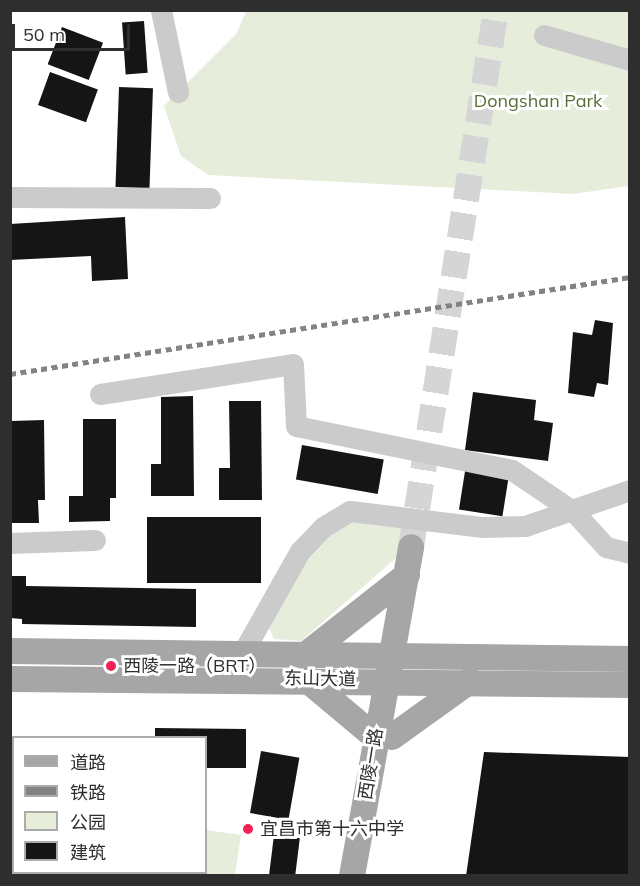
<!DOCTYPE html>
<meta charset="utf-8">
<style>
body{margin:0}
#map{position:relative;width:640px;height:886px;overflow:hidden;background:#fff;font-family:Mulish,"Noto Sans SC",sans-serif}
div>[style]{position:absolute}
.green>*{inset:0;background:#e7eddb}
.building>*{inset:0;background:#151515;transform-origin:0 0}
.major-tunnel>*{height:26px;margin-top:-13px;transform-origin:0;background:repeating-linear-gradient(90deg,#d5d5d5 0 26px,transparent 0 39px)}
.minor>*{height:21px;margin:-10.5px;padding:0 10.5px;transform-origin:10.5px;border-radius:10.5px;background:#cbcbcb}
.major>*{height:26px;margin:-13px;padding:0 13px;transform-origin:13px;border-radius:13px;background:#a6a6a6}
.rail>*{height:4.5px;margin-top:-2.25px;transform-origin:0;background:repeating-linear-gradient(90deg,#838383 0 6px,transparent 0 10.5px)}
.dots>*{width:16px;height:16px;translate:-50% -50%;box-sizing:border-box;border:3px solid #fff;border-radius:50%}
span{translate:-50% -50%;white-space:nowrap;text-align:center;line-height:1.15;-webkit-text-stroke:6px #fff;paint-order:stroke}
.park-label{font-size:18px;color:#5a6d38}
.poi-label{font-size:18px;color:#2e2e2e}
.left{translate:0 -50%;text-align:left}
.street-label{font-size:18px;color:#2e2e2e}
.frame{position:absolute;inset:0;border:12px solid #2e2e2e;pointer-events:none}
.legend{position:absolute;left:12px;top:736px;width:195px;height:138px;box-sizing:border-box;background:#fff;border:2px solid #ababab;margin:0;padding:8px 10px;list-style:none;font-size:18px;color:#2e2e2e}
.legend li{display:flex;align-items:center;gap:12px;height:30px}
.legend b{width:30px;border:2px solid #ababab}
.scale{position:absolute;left:12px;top:24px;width:118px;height:27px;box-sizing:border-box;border:3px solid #2e2e2e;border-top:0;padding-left:8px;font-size:18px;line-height:21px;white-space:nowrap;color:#2e2e2e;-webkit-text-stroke:4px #fff;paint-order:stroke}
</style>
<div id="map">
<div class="green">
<div style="clip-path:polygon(246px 11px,629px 11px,629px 186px,573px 194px,208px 175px,181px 156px,164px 106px,237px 33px)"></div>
<div style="clip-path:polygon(353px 522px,405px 526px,397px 557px,301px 641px,274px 639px,269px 628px,290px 582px,319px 541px)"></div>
<div style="clip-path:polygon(206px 830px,241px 835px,235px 875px,168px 875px,206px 872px)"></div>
</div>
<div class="building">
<div style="left:144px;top:21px;width:52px;height:22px;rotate:86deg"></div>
<div style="left:62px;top:27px;width:44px;height:40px;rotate:21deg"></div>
<div style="left:50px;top:72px;width:51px;height:35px;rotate:20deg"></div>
<div style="left:119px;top:87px;width:34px;height:100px;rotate:2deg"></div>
<div style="clip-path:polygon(125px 217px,128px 279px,92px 281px,91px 256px,10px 260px,10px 224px)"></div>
<div style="clip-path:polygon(595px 320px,613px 323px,608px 385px,597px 383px,594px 397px,568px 393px,573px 332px,592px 335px)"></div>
<div style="clip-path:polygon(473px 392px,536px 400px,534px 420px,553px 423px,548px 461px,465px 450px)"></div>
<div style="clip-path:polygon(193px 396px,194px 496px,151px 496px,151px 464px,161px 464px,161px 397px)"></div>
<div style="clip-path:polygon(229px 401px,261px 401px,262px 500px,219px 500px,219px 468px,230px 468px)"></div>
<div style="clip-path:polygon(83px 419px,116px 419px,116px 498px,110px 498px,110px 521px,69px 522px,69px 496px,83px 496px)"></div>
<div style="clip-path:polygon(44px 420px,45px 500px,38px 500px,39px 523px,10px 523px,11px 421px)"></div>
<div style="left:302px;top:445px;width:83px;height:35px;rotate:10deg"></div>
<div style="left:466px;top:465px;width:44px;height:45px;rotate:9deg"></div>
<div style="left:261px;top:517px;width:66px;height:114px;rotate:90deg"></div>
<div style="clip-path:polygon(10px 576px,26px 576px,26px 586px,196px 589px,196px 627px,22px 624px,22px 619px,10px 618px)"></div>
<div style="clip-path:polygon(155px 728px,246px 729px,246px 768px,206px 768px,206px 738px,155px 738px)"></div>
<div style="left:261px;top:751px;width:39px;height:63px;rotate:10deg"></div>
<div style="clip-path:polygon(484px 752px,630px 757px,630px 876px,466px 876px)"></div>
<div style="left:274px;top:835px;width:26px;height:41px;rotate:7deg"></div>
<div style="clip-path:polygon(132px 872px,159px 872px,131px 876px)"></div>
</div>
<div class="major-tunnel">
<div style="left:411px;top:547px;width:544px;rotate:-81.01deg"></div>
</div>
<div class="minor">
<div style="left:161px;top:10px;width:84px;rotate:78.3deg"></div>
<div style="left:544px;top:35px;width:90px;rotate:16.2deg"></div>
<div style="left:10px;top:197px;width:200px;rotate:0.3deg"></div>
<div style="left:100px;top:394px;width:195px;rotate:-8.8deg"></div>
<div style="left:293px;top:364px;width:62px;rotate:87.2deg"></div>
<div style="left:296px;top:426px;width:220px;rotate:11.5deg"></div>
<div style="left:512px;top:470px;width:75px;rotate:34.1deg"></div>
<div style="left:574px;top:512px;width:47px;rotate:47.6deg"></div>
<div style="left:606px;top:547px;width:25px;rotate:14deg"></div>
<div style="left:10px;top:543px;width:85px;rotate:-2deg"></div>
<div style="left:243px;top:652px;width:116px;rotate:-60.6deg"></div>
<div style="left:300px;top:551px;width:33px;rotate:-46deg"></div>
<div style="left:323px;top:527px;width:31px;rotate:-31deg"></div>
<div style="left:350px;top:511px;width:134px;rotate:6.9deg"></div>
<div style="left:483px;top:527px;width:42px;rotate:-1.4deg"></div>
<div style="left:525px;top:526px;width:111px;rotate:-18.9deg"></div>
</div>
<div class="major">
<div style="left:10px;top:651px;width:620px;rotate:0.74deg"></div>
<div style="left:308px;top:653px;width:126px;rotate:-38.2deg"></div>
<div style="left:10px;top:679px;width:620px;rotate:0.55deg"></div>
<div style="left:306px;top:679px;width:90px;rotate:40deg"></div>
<div style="left:392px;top:737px;width:96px;rotate:-35.7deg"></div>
<div style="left:352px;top:876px;width:334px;rotate:-79.8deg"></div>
</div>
<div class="rail">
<div style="left:10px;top:374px;width:628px;rotate:-8.89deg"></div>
</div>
<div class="dots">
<div style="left:111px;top:666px;background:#f22354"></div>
<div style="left:248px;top:829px;background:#f22354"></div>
</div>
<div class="park-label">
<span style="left:538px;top:101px">Dongshan Park</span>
</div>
<div class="poi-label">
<span class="left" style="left:123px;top:666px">西陵一路（BRT）</span>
<span class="left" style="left:260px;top:829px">宜昌市第十六中学</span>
</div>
<div class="street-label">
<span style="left:320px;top:679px;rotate:1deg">东山大道</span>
<span style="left:371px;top:764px;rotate:-81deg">西陵一路</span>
</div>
<div class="frame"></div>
<ul class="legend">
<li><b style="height:8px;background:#a6a6a6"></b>道路</li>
<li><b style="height:8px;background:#838383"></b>铁路</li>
<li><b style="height:16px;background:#e7eddb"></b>公园</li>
<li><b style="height:16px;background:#151515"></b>建筑</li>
</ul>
<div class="scale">50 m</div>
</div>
